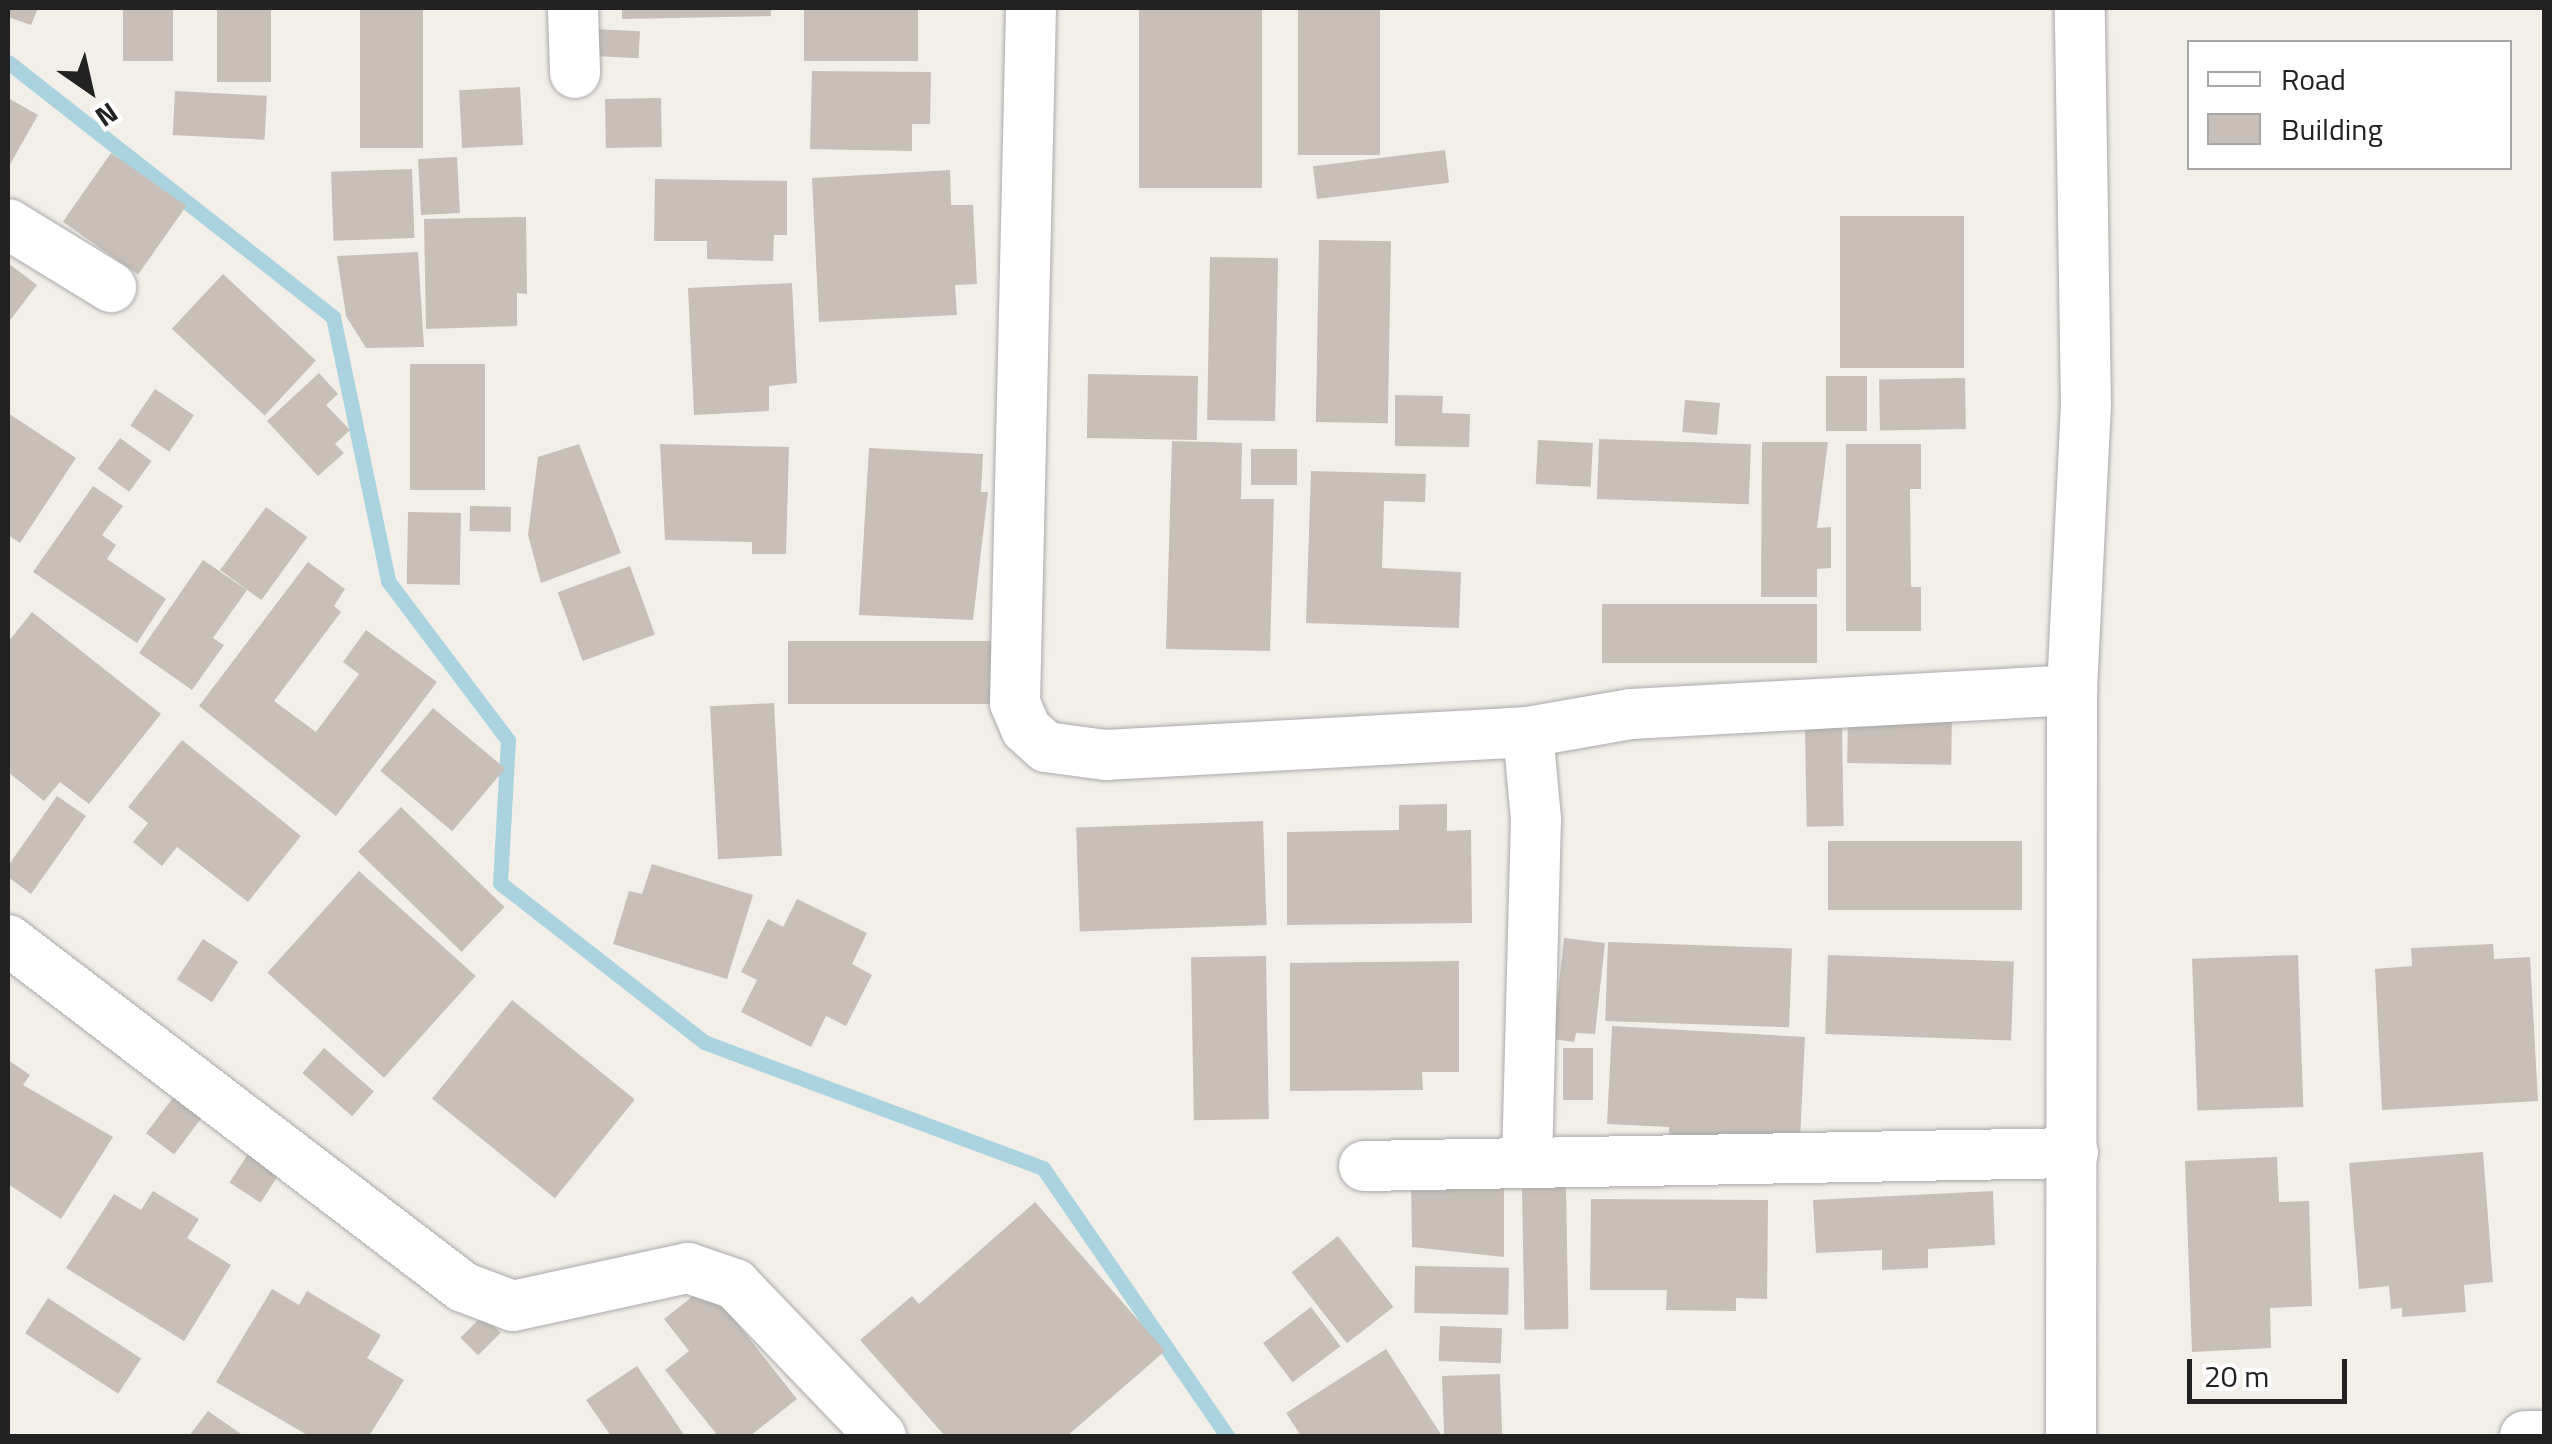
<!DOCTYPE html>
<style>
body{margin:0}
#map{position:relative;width:2552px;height:1444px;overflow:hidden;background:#f2efe9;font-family:"Titillium Web",sans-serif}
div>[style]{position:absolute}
.stream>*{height:15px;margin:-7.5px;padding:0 7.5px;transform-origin:7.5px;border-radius:7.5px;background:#aad3df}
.building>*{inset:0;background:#c7bfb8;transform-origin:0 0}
.roads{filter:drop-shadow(0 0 2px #a9a9a9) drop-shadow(0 0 2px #a9a9a9)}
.street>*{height:50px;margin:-25px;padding:0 25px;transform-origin:25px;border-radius:25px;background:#fff}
span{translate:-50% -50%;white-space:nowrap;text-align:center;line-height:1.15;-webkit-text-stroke:9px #fff;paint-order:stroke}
.frame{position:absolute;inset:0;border:10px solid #222;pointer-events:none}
.legend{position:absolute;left:2187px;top:40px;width:325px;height:130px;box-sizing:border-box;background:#fff;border:2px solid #a7a7a7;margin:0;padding:12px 18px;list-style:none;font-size:30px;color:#222}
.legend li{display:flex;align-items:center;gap:20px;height:50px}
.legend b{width:50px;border:2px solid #a7a7a7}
.north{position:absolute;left:40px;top:40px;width:100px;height:100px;-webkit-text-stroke:8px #fff;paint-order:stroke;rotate:146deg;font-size:28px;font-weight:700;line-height:40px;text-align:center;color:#222}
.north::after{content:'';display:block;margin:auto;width:35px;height:45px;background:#222;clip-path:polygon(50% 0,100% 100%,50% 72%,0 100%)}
.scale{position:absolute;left:2187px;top:1359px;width:160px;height:45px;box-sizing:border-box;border:5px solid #222;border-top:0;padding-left:12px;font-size:30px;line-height:35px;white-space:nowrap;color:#222;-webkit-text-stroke:8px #fff;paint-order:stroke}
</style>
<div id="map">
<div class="stream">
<div style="left:8px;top:62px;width:413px;rotate:38.1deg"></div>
<div style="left:333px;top:317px;width:270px;rotate:78.2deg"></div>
<div style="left:388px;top:581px;width:199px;rotate:53deg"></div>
<div style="left:508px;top:740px;width:143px;rotate:93.2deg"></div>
<div style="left:500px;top:883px;width:259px;rotate:37.9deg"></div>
<div style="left:704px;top:1042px;width:362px;rotate:20.4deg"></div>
<div style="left:1043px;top:1168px;width:325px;rotate:55.5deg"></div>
</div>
<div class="building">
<div style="clip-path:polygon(8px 8px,38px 8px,31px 25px,8px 17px)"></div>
<div style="left:123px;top:8px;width:50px;height:53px"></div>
<div style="left:217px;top:8px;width:54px;height:74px"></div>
<div style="left:360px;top:8px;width:63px;height:140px"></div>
<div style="clip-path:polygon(622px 8px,771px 8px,771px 16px,622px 19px)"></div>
<div style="left:804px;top:8px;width:114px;height:53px"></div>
<div style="left:1139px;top:8px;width:123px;height:180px"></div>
<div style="left:1298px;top:8px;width:82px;height:147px"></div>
<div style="left:595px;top:29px;width:45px;height:27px;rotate:3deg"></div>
<div style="clip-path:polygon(812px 71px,931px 72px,930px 124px,912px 124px,912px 151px,810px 149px)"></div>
<div style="left:520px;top:87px;width:58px;height:61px;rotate:87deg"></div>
<div style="left:175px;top:91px;width:92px;height:44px;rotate:3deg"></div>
<div style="clip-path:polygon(8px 98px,38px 115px,8px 168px)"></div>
<div style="left:661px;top:98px;width:49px;height:56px;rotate:89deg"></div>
<div style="left:1445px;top:150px;width:33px;height:133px;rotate:83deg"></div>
<div style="left:111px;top:153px;width:92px;height:84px;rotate:35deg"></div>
<div style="left:457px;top:157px;width:56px;height:39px;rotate:87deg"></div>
<div style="left:412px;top:169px;width:69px;height:81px;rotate:88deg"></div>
<div style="clip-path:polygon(950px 170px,951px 205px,973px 205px,977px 284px,955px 285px,957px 315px,819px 322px,812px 178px)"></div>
<div style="clip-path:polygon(655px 179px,787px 181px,787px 235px,774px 235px,773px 261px,707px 259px,707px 241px,654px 241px)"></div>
<div style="left:1964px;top:216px;width:152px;height:124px;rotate:90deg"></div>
<div style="clip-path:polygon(526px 217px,527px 294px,517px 293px,517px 326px,426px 329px,424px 219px)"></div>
<div style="left:1319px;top:240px;width:72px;height:182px;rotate:1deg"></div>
<div style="clip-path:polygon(418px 252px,424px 347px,366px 348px,346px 316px,337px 256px)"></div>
<div style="left:1210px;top:257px;width:68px;height:163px;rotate:1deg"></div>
<div style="clip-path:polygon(8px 263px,37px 285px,8px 323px)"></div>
<div style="left:223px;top:274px;width:127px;height:75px;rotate:43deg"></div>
<div style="clip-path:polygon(792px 283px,797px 383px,769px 386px,769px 411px,694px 415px,688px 288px)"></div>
<div style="left:410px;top:364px;width:75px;height:126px"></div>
<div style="clip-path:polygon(319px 373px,338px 394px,326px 405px,350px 430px,335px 444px,344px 453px,318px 476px,267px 421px)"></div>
<div style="left:1088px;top:374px;width:110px;height:64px;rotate:1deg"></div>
<div style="left:1826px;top:376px;width:41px;height:55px"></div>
<div style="left:1965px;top:378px;width:51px;height:86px;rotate:89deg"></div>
<div style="left:155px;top:389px;width:47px;height:44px;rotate:34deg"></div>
<div style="clip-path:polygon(1395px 395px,1443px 396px,1442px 413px,1470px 414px,1469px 447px,1395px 446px)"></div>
<div style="left:1685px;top:400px;width:35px;height:32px;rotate:5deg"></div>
<div style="clip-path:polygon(8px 413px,76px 458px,20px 543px,8px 535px)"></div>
<div style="left:120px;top:438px;width:39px;height:38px;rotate:36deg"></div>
<div style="left:1599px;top:439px;width:152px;height:60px;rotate:2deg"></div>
<div style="left:1538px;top:440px;width:55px;height:44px;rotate:3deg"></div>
<div style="clip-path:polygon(1172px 441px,1242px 443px,1241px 499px,1274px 499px,1270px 651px,1166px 649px)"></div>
<div style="clip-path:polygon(1762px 442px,1828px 442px,1817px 528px,1831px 527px,1831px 568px,1817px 569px,1817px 597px,1761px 597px)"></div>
<div style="clip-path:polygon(579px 444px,621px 553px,541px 583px,528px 535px,538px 457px)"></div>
<div style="clip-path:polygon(660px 444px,789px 447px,786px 554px,752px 554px,752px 542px,665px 540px)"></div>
<div style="clip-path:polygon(1846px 444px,1921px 444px,1921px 489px,1910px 489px,1911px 587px,1921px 587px,1921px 631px,1846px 631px)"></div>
<div style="clip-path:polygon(869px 448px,983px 454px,981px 492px,988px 492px,973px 620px,859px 615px)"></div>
<div style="left:1251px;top:449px;width:46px;height:36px"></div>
<div style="clip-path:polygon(1311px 471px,1426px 474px,1425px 502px,1384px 501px,1382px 568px,1461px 572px,1459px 628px,1306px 623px)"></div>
<div style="clip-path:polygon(93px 486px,123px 506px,102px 535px,116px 545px,107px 559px,166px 599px,137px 643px,33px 572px)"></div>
<div style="left:470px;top:506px;width:41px;height:25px;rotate:1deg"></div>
<div style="left:266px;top:507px;width:51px;height:78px;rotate:36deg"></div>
<div style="left:408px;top:512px;width:53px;height:72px;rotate:1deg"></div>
<div style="clip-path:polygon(203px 560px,247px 590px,213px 638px,224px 645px,192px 690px,139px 653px)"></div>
<div style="clip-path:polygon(308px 562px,345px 589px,334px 606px,341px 612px,274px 701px,316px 732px,359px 674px,343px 662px,366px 630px,437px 682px,336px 816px,199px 706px)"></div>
<div style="left:630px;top:566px;width:73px;height:77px;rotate:70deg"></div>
<div style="left:1817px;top:604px;width:59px;height:215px;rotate:90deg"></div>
<div style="clip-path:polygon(32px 612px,161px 714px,89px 804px,60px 782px,44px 801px,8px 772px,8px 642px)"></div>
<div style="left:994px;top:641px;width:63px;height:206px;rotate:90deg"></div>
<div style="left:774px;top:703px;width:153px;height:64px;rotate:87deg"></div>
<div style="left:433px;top:708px;width:94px;height:82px;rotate:40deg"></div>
<div style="left:1848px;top:716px;width:104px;height:47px;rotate:1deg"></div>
<div style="left:1842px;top:728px;width:98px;height:37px;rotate:89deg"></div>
<div style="clip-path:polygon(182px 740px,301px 836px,248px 902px,177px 847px,162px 866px,133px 842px,148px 823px,128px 807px)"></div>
<div style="clip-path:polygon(57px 796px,86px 816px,31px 894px,8px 877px,8px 866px)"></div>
<div style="clip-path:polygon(1447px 804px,1447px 831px,1471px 830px,1472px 923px,1287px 925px,1287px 832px,1399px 830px,1399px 805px)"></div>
<div style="left:401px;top:807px;width:144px;height:62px;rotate:44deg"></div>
<div style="left:1263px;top:821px;width:104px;height:187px;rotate:88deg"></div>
<div style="left:1828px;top:841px;width:194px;height:69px"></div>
<div style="clip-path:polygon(652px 864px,753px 895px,727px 979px,613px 944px,629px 891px,642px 894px)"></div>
<div style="left:359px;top:871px;width:157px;height:137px;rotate:42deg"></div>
<div style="clip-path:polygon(797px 899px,867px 933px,852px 964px,872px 975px,846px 1026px,826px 1016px,811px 1047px,741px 1012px,757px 980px,741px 972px,768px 919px,783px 927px)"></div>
<div style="clip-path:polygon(1564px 938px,1605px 943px,1595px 1034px,1576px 1033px,1574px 1042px,1553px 1039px)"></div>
<div style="left:203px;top:939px;width:42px;height:48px;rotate:33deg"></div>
<div style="left:1608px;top:942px;width:184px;height:79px;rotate:2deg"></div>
<div style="clip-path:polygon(2493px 944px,2494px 959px,2530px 957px,2538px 1101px,2382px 1110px,2375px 969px,2412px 966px,2411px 948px)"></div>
<div style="left:1828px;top:955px;width:186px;height:79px;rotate:2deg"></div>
<div style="left:2298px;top:955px;width:152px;height:106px;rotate:88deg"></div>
<div style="left:1266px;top:956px;width:163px;height:75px;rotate:89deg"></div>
<div style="clip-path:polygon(1459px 961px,1459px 1072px,1422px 1072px,1423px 1090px,1290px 1091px,1290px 963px)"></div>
<div style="left:512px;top:1000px;width:158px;height:127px;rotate:39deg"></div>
<div style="clip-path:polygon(1612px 1026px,1805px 1037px,1800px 1139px,1669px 1138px,1669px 1127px,1607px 1124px)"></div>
<div style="left:324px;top:1048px;width:66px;height:33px;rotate:41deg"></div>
<div style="left:1563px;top:1048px;width:30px;height:52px"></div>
<div style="clip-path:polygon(8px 1060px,30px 1075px,23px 1085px,113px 1137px,61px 1219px,8px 1184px)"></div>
<div style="left:175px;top:1095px;width:35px;height:48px;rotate:37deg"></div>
<div style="clip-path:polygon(2483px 1152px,2493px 1282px,2464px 1285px,2466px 1312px,2402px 1317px,2402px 1308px,2391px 1309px,2389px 1286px,2359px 1289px,2349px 1163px)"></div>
<div style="left:248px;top:1154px;width:37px;height:34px;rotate:33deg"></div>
<div style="clip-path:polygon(2277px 1157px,2279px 1202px,2309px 1201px,2312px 1306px,2270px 1308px,2271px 1348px,2192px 1352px,2185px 1161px)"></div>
<div style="clip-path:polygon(1504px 1180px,1504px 1257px,1412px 1247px,1411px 1181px)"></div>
<div style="left:1566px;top:1187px;width:142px;height:44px;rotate:89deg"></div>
<div style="clip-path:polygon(153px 1191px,199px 1219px,187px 1238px,231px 1265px,184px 1341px,66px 1268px,114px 1194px,141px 1210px)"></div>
<div style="clip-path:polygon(1993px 1191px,1995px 1245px,1928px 1249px,1928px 1268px,1882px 1270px,1882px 1250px,1816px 1253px,1813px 1200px)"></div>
<div style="clip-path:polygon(1591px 1199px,1768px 1200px,1767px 1299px,1736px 1298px,1736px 1311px,1666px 1310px,1667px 1290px,1590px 1290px)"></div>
<div style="clip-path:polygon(1035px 1202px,1165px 1351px,1067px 1436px,945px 1436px,860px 1340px,912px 1296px,919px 1304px)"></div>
<div style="left:1338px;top:1236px;width:90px;height:59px;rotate:52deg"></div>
<div style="left:1415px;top:1266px;width:94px;height:47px;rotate:1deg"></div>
<div style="clip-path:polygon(707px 1285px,797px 1399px,750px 1436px,718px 1436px,665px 1370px,689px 1351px,664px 1319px)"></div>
<div style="clip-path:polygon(272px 1289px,299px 1305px,307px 1291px,381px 1335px,367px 1358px,404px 1380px,369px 1436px,309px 1436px,216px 1382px)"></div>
<div style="left:48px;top:1298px;width:111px;height:42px;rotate:33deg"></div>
<div style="left:1311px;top:1307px;width:49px;height:60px;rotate:53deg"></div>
<div style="left:483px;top:1315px;width:25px;height:32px;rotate:45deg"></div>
<div style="left:1440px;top:1326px;width:62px;height:35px;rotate:2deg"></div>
<div style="clip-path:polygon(1386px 1349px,1442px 1436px,1301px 1436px,1286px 1413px)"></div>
<div style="clip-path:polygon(637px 1366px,685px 1436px,611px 1436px,586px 1400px)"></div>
<div style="left:1500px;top:1374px;width:62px;height:58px;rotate:88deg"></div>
<div style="clip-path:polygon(208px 1411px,244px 1436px,189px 1436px)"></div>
</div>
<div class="roads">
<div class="street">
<div style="left:573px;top:8px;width:65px;rotate:88.2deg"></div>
<div style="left:1031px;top:8px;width:695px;rotate:91.32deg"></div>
<div style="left:1015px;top:703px;width:28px;rotate:67deg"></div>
<div style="left:1026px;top:729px;width:27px;rotate:42deg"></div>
<div style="left:1046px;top:747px;width:60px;rotate:7.7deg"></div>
<div style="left:1105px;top:755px;width:424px;rotate:-3.1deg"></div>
<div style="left:8px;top:224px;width:121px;rotate:31.5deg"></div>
<div style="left:8px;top:940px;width:572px;rotate:37.33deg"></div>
<div style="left:463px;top:1287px;width:53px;rotate:20.8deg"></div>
<div style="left:513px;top:1306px;width:179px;rotate:-12.3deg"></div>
<div style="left:688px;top:1268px;width:50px;rotate:18.8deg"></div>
<div style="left:735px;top:1284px;width:211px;rotate:46.2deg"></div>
<div style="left:1527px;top:1162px;width:343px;rotate:-88.5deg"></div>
<div style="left:1536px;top:819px;width:87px;rotate:-95.3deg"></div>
<div style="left:1528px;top:732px;width:105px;rotate:-9.9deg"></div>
<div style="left:1631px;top:714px;width:442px;rotate:-3.1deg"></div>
<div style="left:1364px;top:1166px;width:709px;rotate:-1.05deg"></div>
<div style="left:2071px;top:1436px;width:746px;rotate:-89.92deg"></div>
<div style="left:2072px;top:690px;width:283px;rotate:-87.2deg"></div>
<div style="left:2086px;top:407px;width:399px;rotate:-90.9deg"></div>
<div style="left:2525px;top:1436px;width:19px"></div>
</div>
</div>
<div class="frame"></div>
<ul class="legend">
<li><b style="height:12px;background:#fff"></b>Road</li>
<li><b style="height:28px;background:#c7bfb8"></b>Building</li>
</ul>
<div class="north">N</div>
<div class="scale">20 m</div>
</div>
